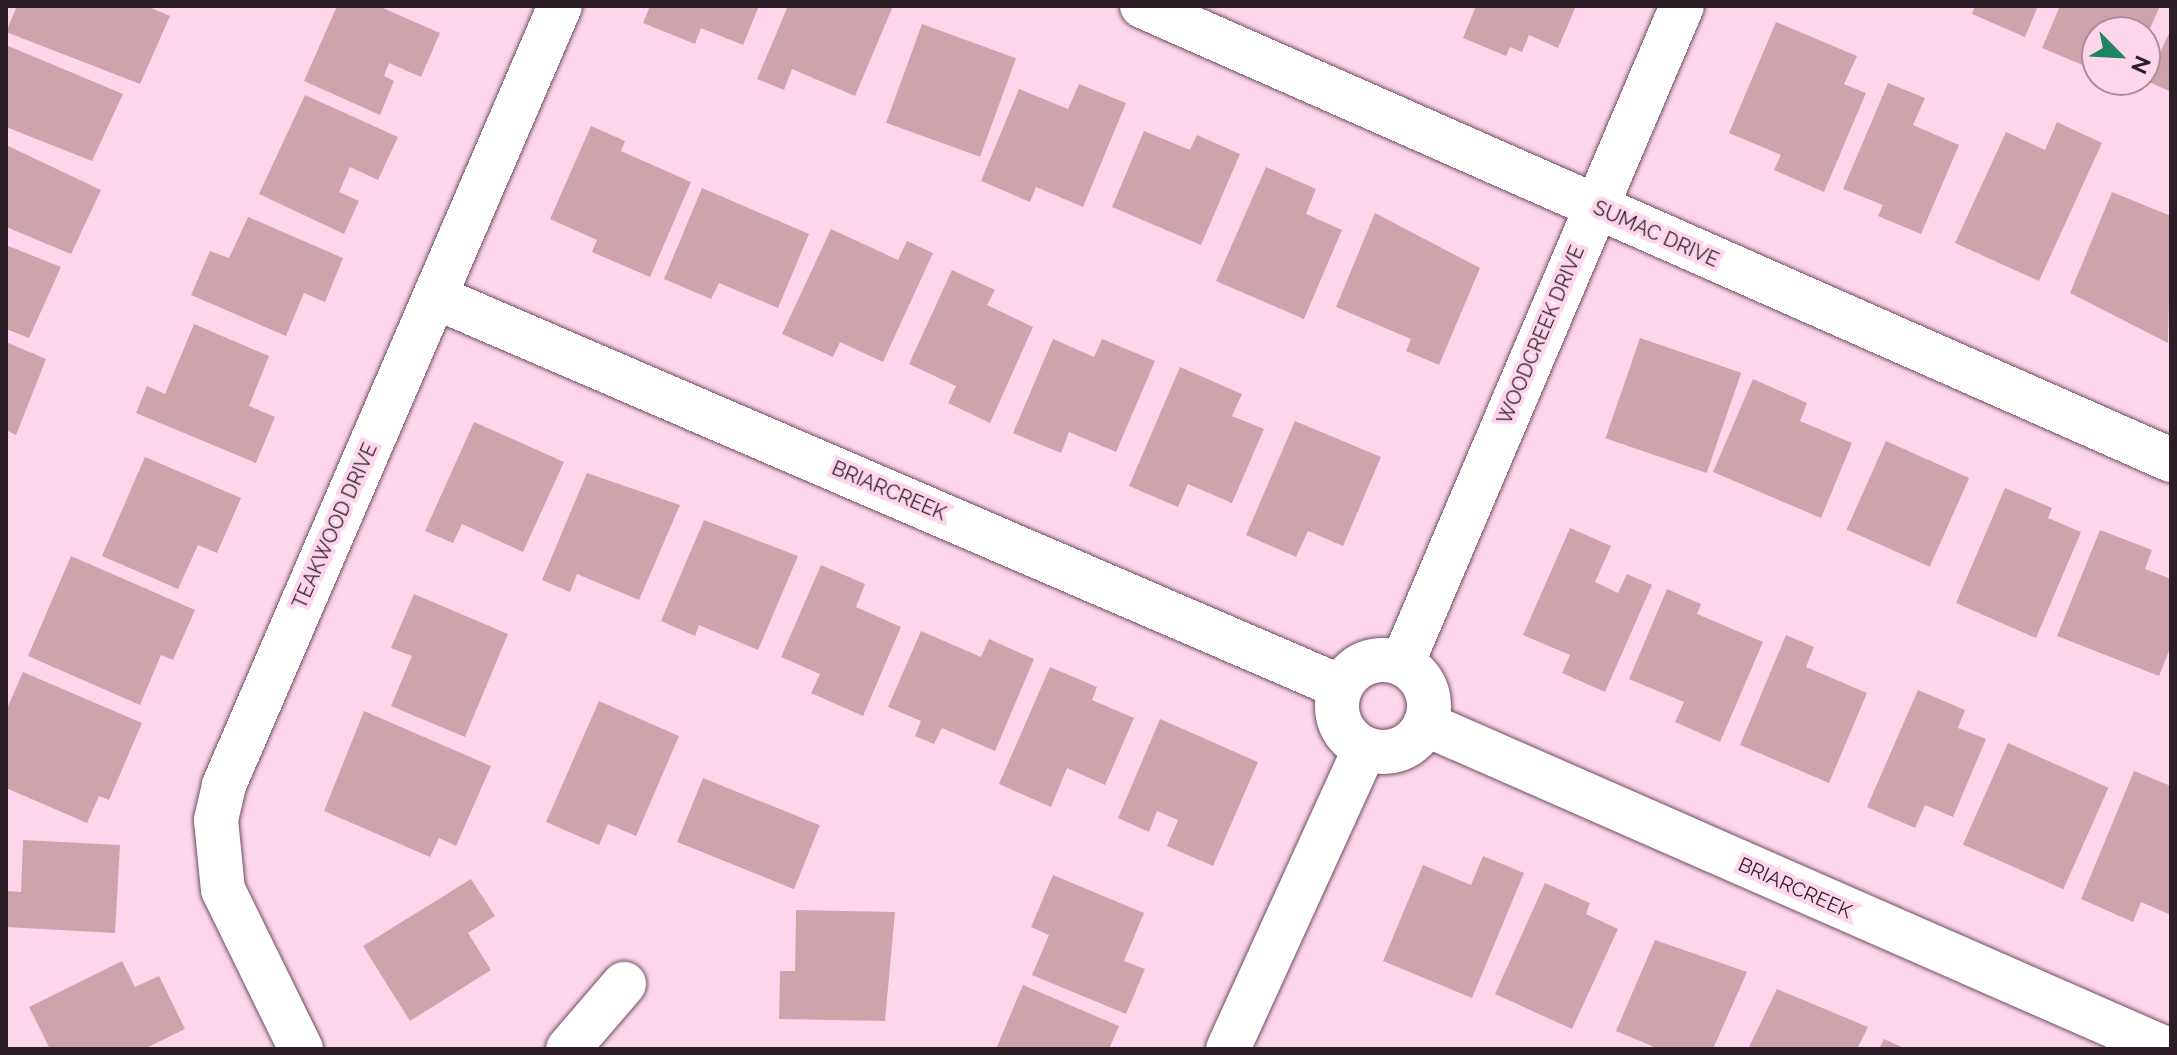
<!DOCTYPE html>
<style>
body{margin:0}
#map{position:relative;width:2177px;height:1055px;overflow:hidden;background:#fed6ec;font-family:Raleway,sans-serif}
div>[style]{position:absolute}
.building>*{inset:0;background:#cfa3ac;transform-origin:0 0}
.roads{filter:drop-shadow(0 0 2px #6f4e61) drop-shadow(0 0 2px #6f4e61)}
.minor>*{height:44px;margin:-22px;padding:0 22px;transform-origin:22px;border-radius:22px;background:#fff}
.minor>.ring{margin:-22px;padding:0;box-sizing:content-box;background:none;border:44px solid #fff;border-radius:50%}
span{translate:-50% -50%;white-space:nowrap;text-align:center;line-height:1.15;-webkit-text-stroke:8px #fed6ec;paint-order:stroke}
.street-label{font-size:20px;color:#2c1e26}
.frame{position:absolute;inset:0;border:8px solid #2c1e26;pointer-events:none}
.north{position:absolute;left:2081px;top:16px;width:80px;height:80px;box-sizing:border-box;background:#fed6ec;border:2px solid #aa8c9d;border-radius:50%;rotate:114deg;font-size:22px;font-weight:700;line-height:32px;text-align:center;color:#2c1e26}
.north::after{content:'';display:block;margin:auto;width:28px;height:36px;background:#1d8561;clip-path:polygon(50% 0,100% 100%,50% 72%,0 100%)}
</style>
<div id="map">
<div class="building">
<div style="clip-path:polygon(17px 6px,147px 6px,170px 16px,140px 84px,6px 32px)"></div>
<div style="clip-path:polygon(337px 6px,378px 6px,440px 33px,421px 77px,389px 63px,384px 76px,394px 81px,380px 115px,304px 81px)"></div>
<div style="clip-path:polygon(650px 6px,759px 6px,743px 45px,701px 28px,695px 44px,643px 23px)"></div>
<div style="clip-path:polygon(788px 6px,893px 6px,855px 96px,792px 69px,784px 90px,757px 79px)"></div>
<div style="clip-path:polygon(1476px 6px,1576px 6px,1558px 48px,1529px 35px,1522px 52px,1510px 47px,1506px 56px,1463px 38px)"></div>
<div style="clip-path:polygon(1975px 6px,2038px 6px,2025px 37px,1972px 14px)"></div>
<div style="clip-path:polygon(2060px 6px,2160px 6px,2145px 40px,2145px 32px,2097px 32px,2097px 71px,2042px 48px)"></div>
<div style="clip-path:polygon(1776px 22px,1857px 56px,1844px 84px,1866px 93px,1824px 192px,1774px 170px,1781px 155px,1729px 133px)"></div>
<div style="left:922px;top:24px;width:100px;height:105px;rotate:20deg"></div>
<div style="clip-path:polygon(2171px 29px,2171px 92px,2147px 81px)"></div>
<div style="clip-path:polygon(6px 45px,123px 94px,92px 161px,6px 127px)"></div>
<div style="clip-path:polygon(1888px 83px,1925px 98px,1913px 125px,1959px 145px,1921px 234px,1878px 216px,1883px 205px,1843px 189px)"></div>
<div style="clip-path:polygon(1079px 84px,1126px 103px,1083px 207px,1036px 187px,1030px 202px,981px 181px,1019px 89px,1068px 109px)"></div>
<div style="clip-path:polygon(305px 95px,398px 137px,378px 180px,350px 167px,339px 192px,359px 201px,344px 234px,259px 194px)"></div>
<div style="clip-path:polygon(2057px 122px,2102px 143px,2039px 281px,1955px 243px,2006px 132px,2045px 150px)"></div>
<div style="clip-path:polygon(591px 126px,625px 141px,621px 151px,691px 182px,650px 277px,592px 252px,597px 240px,550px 219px)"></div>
<div style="clip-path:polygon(1144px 131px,1190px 150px,1197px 135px,1240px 154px,1201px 245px,1112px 207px)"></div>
<div style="clip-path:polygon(6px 145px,101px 190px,71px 254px,6px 227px)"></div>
<div style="clip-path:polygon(1266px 167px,1316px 189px,1306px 214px,1342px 230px,1304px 319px,1216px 281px)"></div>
<div style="clip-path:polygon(702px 188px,809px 234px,778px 308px,719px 283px,711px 299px,664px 279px)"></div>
<div style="clip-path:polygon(2112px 192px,2171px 216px,2168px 343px,2070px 293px)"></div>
<div style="clip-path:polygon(1375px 213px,1480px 268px,1439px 365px,1406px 351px,1411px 339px,1336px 307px)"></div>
<div style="clip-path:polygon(248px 217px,343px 258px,325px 302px,304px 293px,286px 336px,191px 295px,210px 251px,229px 258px)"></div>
<div style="clip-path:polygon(831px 229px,898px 260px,907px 241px,933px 253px,883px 362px,840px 342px,833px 357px,782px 334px)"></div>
<div style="clip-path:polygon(6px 245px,61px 267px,29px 338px,6px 329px)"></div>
<div style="clip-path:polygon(952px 270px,995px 290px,987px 305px,1033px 327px,990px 423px,948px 403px,956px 386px,909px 364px)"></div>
<div style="clip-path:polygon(194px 324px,269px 356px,249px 406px,275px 417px,256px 463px,136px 413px,147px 386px,165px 394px)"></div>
<div style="left:1640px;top:338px;width:107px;height:106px;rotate:19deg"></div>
<div style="clip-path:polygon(1053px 339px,1094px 357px,1102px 339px,1155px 361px,1116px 452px,1069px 432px,1061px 453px,1013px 433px)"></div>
<div style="clip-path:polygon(6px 342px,46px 359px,16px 435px,6px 430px)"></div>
<div style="clip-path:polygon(1180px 367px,1242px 394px,1232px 416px,1264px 429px,1232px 503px,1188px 484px,1178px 507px,1129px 486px)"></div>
<div style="clip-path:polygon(1753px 379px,1807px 403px,1800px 421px,1852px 443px,1821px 518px,1713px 472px)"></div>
<div style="clip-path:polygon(1295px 421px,1381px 457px,1343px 546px,1308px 531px,1296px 557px,1246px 535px)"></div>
<div style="clip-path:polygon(474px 422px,564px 462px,523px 552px,462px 524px,453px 543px,425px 531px)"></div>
<div style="left:1886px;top:441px;width:91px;height:97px;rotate:24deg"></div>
<div style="clip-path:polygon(145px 457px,241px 498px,217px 553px,198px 545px,178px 589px,102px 556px)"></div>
<div style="clip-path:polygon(587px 473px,680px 505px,639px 600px,577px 574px,570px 592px,542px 580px)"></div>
<div style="clip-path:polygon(2005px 488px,2052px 508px,2048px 518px,2081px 532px,2036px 638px,1956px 603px)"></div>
<div style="clip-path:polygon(704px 520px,798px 556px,758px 650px,699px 625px,695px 636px,661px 621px)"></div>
<div style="clip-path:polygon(1570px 528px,1611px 546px,1595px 582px,1618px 593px,1627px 574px,1652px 585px,1605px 692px,1562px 673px,1570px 655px,1523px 635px)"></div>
<div style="clip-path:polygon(2100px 530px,2152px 550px,2145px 569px,2171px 579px,2171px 646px,2159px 676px,2057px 636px)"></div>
<div style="clip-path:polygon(71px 556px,195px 610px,173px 660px,161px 655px,140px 705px,28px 656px)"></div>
<div style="clip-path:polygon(821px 565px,865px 584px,856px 607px,901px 627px,863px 716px,811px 693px,820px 674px,781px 657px)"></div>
<div style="clip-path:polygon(1667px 589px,1701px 604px,1697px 614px,1763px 642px,1720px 742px,1675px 722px,1684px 702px,1629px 679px)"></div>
<div style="clip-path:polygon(414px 594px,508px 634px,465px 737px,391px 706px,412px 656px,391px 648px)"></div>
<div style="clip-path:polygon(921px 631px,981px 657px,989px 639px,1034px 659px,995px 751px,942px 728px,934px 744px,915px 736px,921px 721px,888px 707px)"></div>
<div style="clip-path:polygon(1786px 635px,1814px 647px,1806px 667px,1867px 693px,1829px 783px,1740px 745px)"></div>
<div style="clip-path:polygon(1050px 667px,1097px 687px,1092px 700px,1134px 718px,1105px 785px,1067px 768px,1051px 807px,999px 784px)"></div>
<div style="clip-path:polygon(23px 672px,142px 723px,109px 800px,99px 796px,87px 823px,6px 788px,6px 711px)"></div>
<div style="clip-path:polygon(1918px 690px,1965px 710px,1958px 728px,1986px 739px,1953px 817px,1925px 805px,1915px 828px,1867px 807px)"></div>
<div style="clip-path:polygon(599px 701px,679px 736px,636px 836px,608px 824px,599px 845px,546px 822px)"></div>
<div style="clip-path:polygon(364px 711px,491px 766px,456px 846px,439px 838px,430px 857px,324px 811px)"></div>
<div style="clip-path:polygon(1160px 719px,1258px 762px,1213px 866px,1167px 846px,1178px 820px,1157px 811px,1149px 832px,1118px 818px)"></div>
<div style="left:2008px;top:743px;width:110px;height:111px;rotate:24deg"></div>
<div style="clip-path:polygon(2134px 771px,2171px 786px,2171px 915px,2141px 902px,2133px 922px,2081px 899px)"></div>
<div style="left:703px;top:778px;width:126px;height:69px;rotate:22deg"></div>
<div style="clip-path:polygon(23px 840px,120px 845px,115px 933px,6px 927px,6px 891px,21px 892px)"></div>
<div style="clip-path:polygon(1483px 856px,1524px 873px,1472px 998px,1383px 961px,1423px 865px,1471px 885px)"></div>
<div style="clip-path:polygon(1053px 875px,1144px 913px,1124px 961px,1145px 969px,1126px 1014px,1032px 975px,1049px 935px,1031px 927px)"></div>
<div style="clip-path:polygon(471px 879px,495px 916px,468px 933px,491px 970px,410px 1021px,363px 946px)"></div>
<div style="clip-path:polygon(1545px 883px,1590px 903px,1586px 914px,1618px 929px,1572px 1029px,1495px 994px)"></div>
<div style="clip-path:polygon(796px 910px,895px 912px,885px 1021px,779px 1019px,780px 971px,795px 971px)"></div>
<div style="clip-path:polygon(1655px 940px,1747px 972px,1713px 1049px,1659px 1049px,1616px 1031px)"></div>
<div style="clip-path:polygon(122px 961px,135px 987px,159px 976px,185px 1029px,144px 1049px,50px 1049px,29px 1007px)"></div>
<div style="clip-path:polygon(1023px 985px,1119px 1026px,1109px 1049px,996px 1049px)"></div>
<div style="clip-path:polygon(1777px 989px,1868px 1027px,1857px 1049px,1748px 1049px)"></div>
<div style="clip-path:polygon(1884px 1039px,1906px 1049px,1879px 1049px)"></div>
</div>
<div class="roads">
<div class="minor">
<div style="left:1142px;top:6px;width:1125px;rotate:23.81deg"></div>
<div style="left:435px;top:297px;width:986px;rotate:23.29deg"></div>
<div class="ring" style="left:1337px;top:660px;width:48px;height:48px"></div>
<div style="left:1402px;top:664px;width:715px;rotate:-66.95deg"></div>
<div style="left:1425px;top:724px;width:809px;rotate:23.68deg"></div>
<div style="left:301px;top:1049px;width:177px;rotate:-116.1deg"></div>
<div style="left:223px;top:890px;width:70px;rotate:-95.7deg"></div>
<div style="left:216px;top:820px;width:36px;rotate:-77deg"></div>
<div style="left:224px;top:785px;width:848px;rotate:-66.67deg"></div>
<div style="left:568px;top:1049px;width:86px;rotate:-49.3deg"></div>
<div style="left:1228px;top:1049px;width:330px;rotate:-65.5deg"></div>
</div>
</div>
<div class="street-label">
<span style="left:1656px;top:234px;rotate:24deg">SUMAC DRIVE</span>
<span style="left:1541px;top:335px;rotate:-67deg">WOODCREEK DRIVE</span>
<span style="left:889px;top:491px;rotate:23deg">BRIARCREEK</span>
<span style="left:335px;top:526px;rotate:-66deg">TEAKWOOD DRIVE</span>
<span style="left:1795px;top:888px;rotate:24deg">BRIARCREEK</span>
</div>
<div class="frame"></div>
<div class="north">N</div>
</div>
